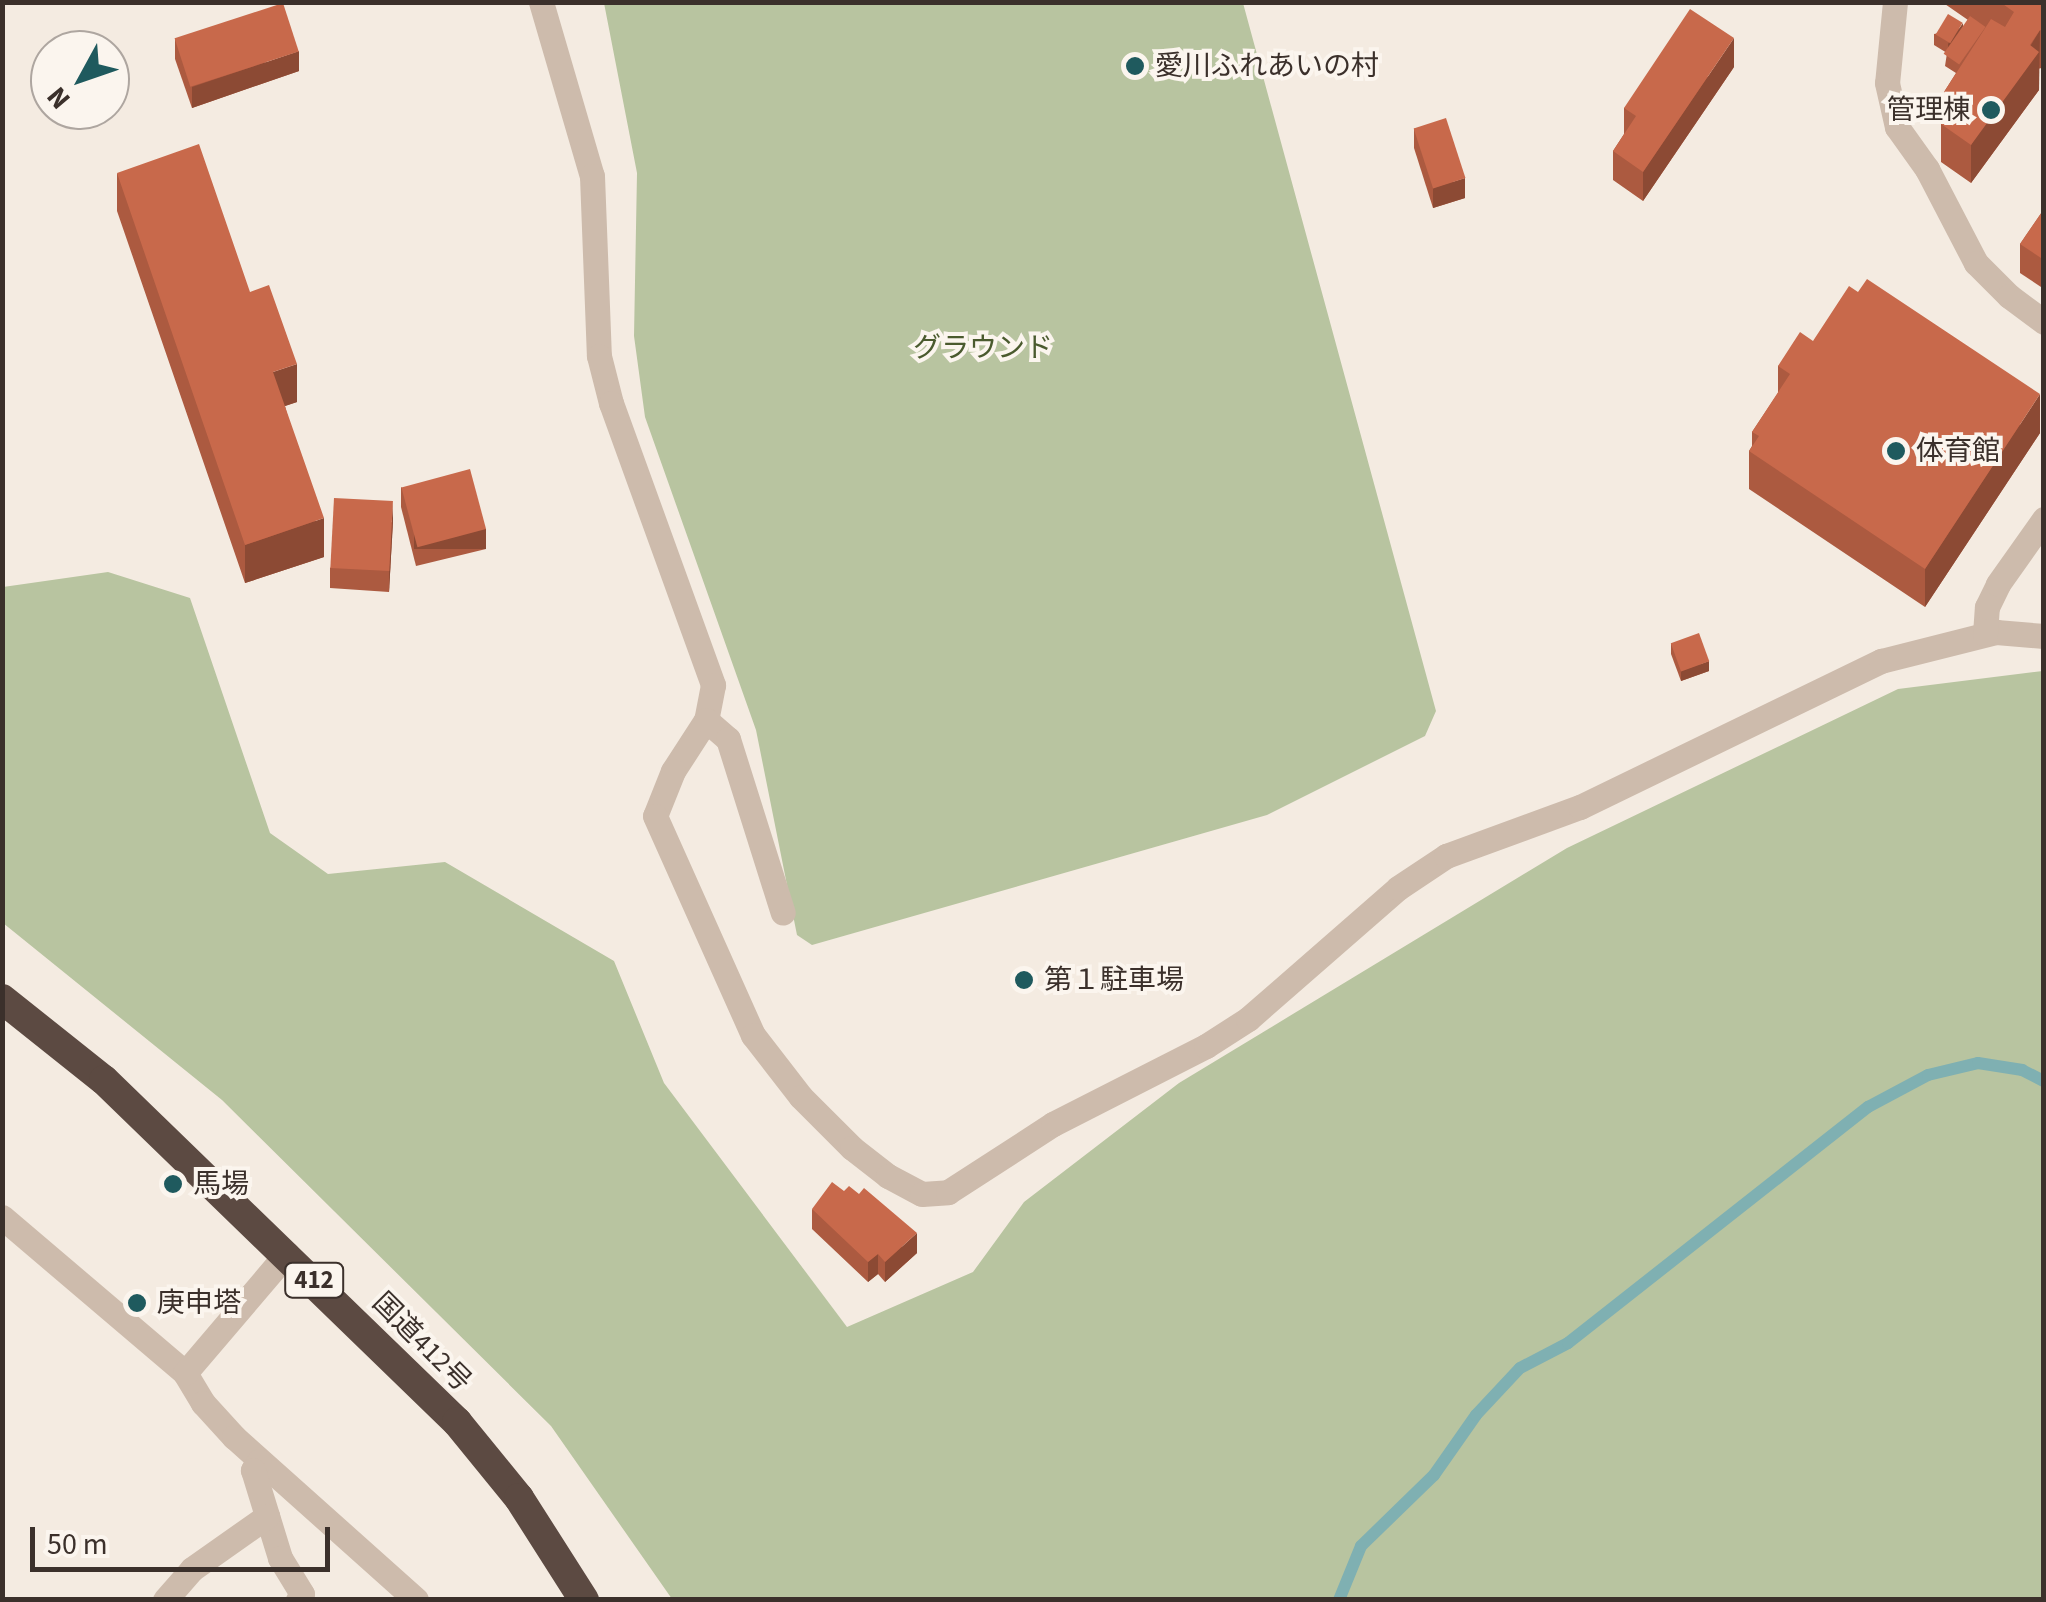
<!DOCTYPE html>
<meta charset="utf-8">
<style>
body{margin:0}
#map{position:relative;width:2046px;height:1602px;overflow:hidden;background:#f4ebe1;font-family:"Source Sans 3","Noto Sans JP",sans-serif}
div>[style]{position:absolute}
.green>*{inset:0;background:#b8c4a0}
.stream>*{height:12px;margin:-6px;padding:0 6px;transform-origin:6px;border-radius:6px;background:#7fb0b2}
.minor>*{height:25px;margin:-12.5px;padding:0 12.5px;transform-origin:12.5px;border-radius:12.5px;background:#cdbbac}
.highway>*{height:30px;margin:-15px;padding:0 15px;transform-origin:15px;border-radius:15px;background:#5c4a42}
.wall>*{inset:0;background:#ac5a40}
.shaded-wall>*{inset:0;background:#8c4a34;transform-origin:0 0}
.building>*{inset:0;background:#c8694b;transform-origin:0 0}
.dots>*{width:28px;height:28px;translate:-50% -50%;box-sizing:border-box;border:5px solid #fbf5ee;border-radius:50%}
span{translate:-50% -50%;white-space:nowrap;text-align:center;line-height:1.15;-webkit-text-stroke:8px #fbf5ee;paint-order:stroke}
.shield-label span{padding:2px 8px;background:#fbf5ee;border:2px solid;border-radius:8px;-webkit-text-stroke-width:0}
.shield-label{font-size:25px;color:#3b302b;font-weight:700}
.poi-label{font-size:28px;color:#3b302b}
.left{translate:0 -50%;text-align:left}
.right{translate:-100% -50%;text-align:right}
.park-label{font-size:28px;color:#4a5a2e}
.street-label{font-size:28px;color:#3b302b}
.frame{position:absolute;inset:0;border:5px solid #3b302b;pointer-events:none}
.north{position:absolute;left:30px;top:30px;width:100px;height:100px;box-sizing:border-box;background:#fbf5ee;border:2px solid #aea6a0;border-radius:50%;rotate:230deg;font-size:28px;font-weight:700;line-height:40px;text-align:center;color:#3b302b}
.north::after{content:'';display:block;margin:auto;width:35px;height:45px;background:#1f5a5e;clip-path:polygon(50% 0,100% 100%,50% 72%,0 100%)}
.scale{position:absolute;left:30px;top:1527px;width:300px;height:45px;box-sizing:border-box;border:5px solid #3b302b;border-top:0;padding-left:12px;font-size:30px;line-height:35px;white-space:nowrap;color:#3b302b;-webkit-text-stroke:8px #fbf5ee;paint-order:stroke}
</style>
<div id="map">
<div class="green">
<div style="clip-path:polygon(604px 3px,1243px 3px,1436px 711px,1425px 736px,1267px 815px,812px 945px,797px 935px,756px 730px,645px 417px,634px 336px,637px 173px)"></div>
<div style="clip-path:polygon(108px 572px,190px 598px,270px 833px,328px 874px,445px 862px,614px 961px,664px 1083px,847px 1327px,973px 1272px,1024px 1202px,1179px 1083px,1567px 848px,1898px 689px,2043px 671px,2043px 1599px,672px 1599px,551px 1426px,222px 1100px,3px 923px,3px 587px)"></div>
</div>
<div class="stream">
<div style="left:1339px;top:1600px;width:58px;rotate:-67.8deg"></div>
<div style="left:1361px;top:1546px;width:102px;rotate:-44.2deg"></div>
<div style="left:1434px;top:1475px;width:73px;rotate:-55deg"></div>
<div style="left:1476px;top:1415px;width:64px;rotate:-46.9deg"></div>
<div style="left:1520px;top:1368px;width:54px;rotate:-27.5deg"></div>
<div style="left:1568px;top:1343px;width:382px;rotate:-38.2deg"></div>
<div style="left:1868px;top:1107px;width:68px;rotate:-28.1deg"></div>
<div style="left:1928px;top:1075px;width:51px;rotate:-13.5deg"></div>
<div style="left:1978px;top:1063px;width:45px;rotate:9deg"></div>
<div style="left:2022px;top:1070px;width:25px;rotate:27deg"></div>
</div>
<div class="minor">
<div style="left:541px;top:2px;width:181px;rotate:73.7deg"></div>
<div style="left:592px;top:176px;width:180px;rotate:87.8deg"></div>
<div style="left:599px;top:356px;width:49px;rotate:75.7deg"></div>
<div style="left:611px;top:403px;width:300px;rotate:70.1deg"></div>
<div style="left:713px;top:685px;width:36px;rotate:101deg"></div>
<div style="left:706px;top:720px;width:61px;rotate:122.9deg"></div>
<div style="left:673px;top:771px;width:48px;rotate:111.8deg"></div>
<div style="left:655px;top:816px;width:240px;rotate:65.9deg"></div>
<div style="left:753px;top:1035px;width:78px;rotate:52.3deg"></div>
<div style="left:801px;top:1097px;width:72px;rotate:45deg"></div>
<div style="left:852px;top:1148px;width:46px;rotate:37.9deg"></div>
<div style="left:888px;top:1176px;width:38px;rotate:28deg"></div>
<div style="left:922px;top:1194px;width:26px;rotate:-4deg"></div>
<div style="left:948px;top:1192px;width:125px;rotate:-32.9deg"></div>
<div style="left:1053px;top:1124px;width:172px;rotate:-27deg"></div>
<div style="left:1206px;top:1046px;width:50px;rotate:-32.7deg"></div>
<div style="left:1248px;top:1019px;width:199px;rotate:-41.1deg"></div>
<div style="left:1398px;top:888px;width:58px;rotate:-33.7deg"></div>
<div style="left:1446px;top:856px;width:143px;rotate:-20.1deg"></div>
<div style="left:1580px;top:807px;width:335px;rotate:-25.9deg"></div>
<div style="left:1881px;top:661px;width:119px;rotate:-14.2deg"></div>
<div style="left:1996px;top:632px;width:48px;rotate:4.8deg"></div>
<div style="left:1895px;top:2px;width:81px;rotate:95.6deg"></div>
<div style="left:1887px;top:83px;width:45px;rotate:77.2deg"></div>
<div style="left:1897px;top:127px;width:52px;rotate:54.5deg"></div>
<div style="left:1927px;top:169px;width:106px;rotate:62.5deg"></div>
<div style="left:1976px;top:263px;width:47px;rotate:45deg"></div>
<div style="left:2009px;top:296px;width:44px;rotate:36.6deg"></div>
<div style="left:1985px;top:634px;width:27px;rotate:-86deg"></div>
<div style="left:1987px;top:607px;width:25px;rotate:-64deg"></div>
<div style="left:1998px;top:584px;width:80px;rotate:-54.7deg"></div>
<div style="left:706px;top:720px;width:29px;rotate:41deg"></div>
<div style="left:728px;top:739px;width:182px;rotate:72.5deg"></div>
<div style="left:2px;top:1217px;width:240px;rotate:40.4deg"></div>
<div style="left:185px;top:1373px;width:35px;rotate:59deg"></div>
<div style="left:203px;top:1403px;width:46px;rotate:47.6deg"></div>
<div style="left:234px;top:1437px;width:244px;rotate:41.8deg"></div>
<div style="left:185px;top:1373px;width:157px;rotate:-49.6deg"></div>
<div style="left:259px;top:1461px;width:11px;rotate:124deg"></div>
<div style="left:253px;top:1470px;width:92px;rotate:72.9deg"></div>
<div style="left:280px;top:1558px;width:42px;rotate:58.6deg"></div>
<div style="left:302px;top:1594px;width:7px;rotate:124deg"></div>
<div style="left:165px;top:1600px;width:41px;rotate:-48.9deg"></div>
<div style="left:192px;top:1569px;width:92px;rotate:-35.2deg"></div>
</div>
<div class="highway">
<div style="left:2px;top:999px;width:130px;rotate:38.5deg"></div>
<div style="left:104px;top:1080px;width:492px;rotate:44.1deg"></div>
<div style="left:457px;top:1422px;width:98px;rotate:50.8deg"></div>
<div style="left:519px;top:1498px;width:121px;rotate:57.5deg"></div>
</div>
<div class="wall">
<div style="clip-path:polygon(1942px 2px,2044px 2px,2044px 70px,2040px 68px,2039px 69px,2039px 90px,1971px 183px,1941px 162px,1941px 124px,1944px 120px,1944px 92px,1956px 73px,1945px 66px,1947px 53px,1934px 45px,1934px 34px,1963px 28px,1968px 20px)"></div>
<div style="clip-path:polygon(175px 39px,299px 71px,192px 108px,175px 59px)"></div>
<div style="clip-path:polygon(1734px 67px,1643px 201px,1613px 180px,1613px 151px,1624px 134px,1624px 108px)"></div>
<div style="clip-path:polygon(1414px 128px,1465px 198px,1433px 208px,1414px 148px)"></div>
<div style="clip-path:polygon(117px 173px,297px 402px,285px 406px,324px 557px,245px 583px,117px 211px)"></div>
<div style="clip-path:polygon(2044px 209px,2044px 289px,2020px 273px,2020px 244px)"></div>
<div style="clip-path:polygon(1813px 341px,2040px 433px,1925px 607px,1749px 489px,1749px 451px,1752px 446px,1752px 432px,1778px 393px,1778px 366px)"></div>
<div style="clip-path:polygon(401px 487px,486px 549px,416px 566px,401px 507px)"></div>
<div style="clip-path:polygon(393px 521px,389px 592px,330px 588px,330px 568px)"></div>
<div style="clip-path:polygon(1671px 643px,1709px 671px,1681px 681px,1671px 654px)"></div>
<div style="clip-path:polygon(812px 1209px,917px 1253px,885px 1282px,878px 1274px,868px 1282px,812px 1229px)"></div>
</div>
<div class="shaded-wall">
<div style="clip-path:polygon(1963px 23px,1963px 33px,1948px 55px,1948px 44px)"></div>
<div style="clip-path:polygon(2040px 30px,2039px 90px,1971px 183px,1971px 145px)"></div>
<div style="clip-path:polygon(1734px 38px,1734px 67px,1643px 201px,1643px 172px)"></div>
<div style="clip-path:polygon(299px 51px,299px 71px,192px 108px,192px 87px)"></div>
<div style="clip-path:polygon(1465px 178px,1465px 198px,1433px 208px,1433px 188px)"></div>
<div style="clip-path:polygon(297px 364px,297px 402px,273px 410px,273px 372px)"></div>
<div style="clip-path:polygon(2040px 394px,2040px 433px,1925px 607px,1925px 569px)"></div>
<div style="clip-path:polygon(393px 501px,393px 521px,389px 592px,389px 571px)"></div>
<div style="clip-path:polygon(324px 518px,324px 557px,245px 583px,245px 545px)"></div>
<div style="left:486px;top:529px;width:20px;height:72px;rotate:90deg"></div>
<div style="clip-path:polygon(1709px 661px,1709px 671px,1681px 681px,1681px 671px)"></div>
<div style="clip-path:polygon(917px 1233px,917px 1253px,885px 1282px,885px 1262px)"></div>
<div style="clip-path:polygon(878px 1254px,878px 1274px,868px 1282px,868px 1262px)"></div>
</div>
<div class="building">
<div style="clip-path:polygon(2000px 2px,2044px 2px,2044px 32px,2040px 30px,2030px 45px,2039px 52px,1971px 145px,1941px 124px,1956px 101px,1944px 92px,1991px 19px,2005px 27px,2014px 12px)"></div>
<div style="left:283px;top:3px;width:51px;height:114px;rotate:72deg"></div>
<div style="clip-path:polygon(1690px 9px,1734px 38px,1643px 172px,1613px 151px,1636px 116px,1624px 108px)"></div>
<div style="left:1948px;top:14px;width:17px;height:24px;rotate:31deg"></div>
<div style="left:1970px;top:16px;width:19px;height:46px;rotate:35deg"></div>
<div style="left:1446px;top:118px;width:63px;height:34px;rotate:72deg"></div>
<div style="clip-path:polygon(199px 144px,250px 292px,269px 285px,297px 364px,273px 372px,324px 518px,245px 545px,117px 173px)"></div>
<div style="clip-path:polygon(2044px 209px,2044px 260px,2020px 244px)"></div>
<div style="clip-path:polygon(1867px 279px,2040px 394px,1925px 569px,1749px 451px,1759px 436px,1752px 432px,1790px 374px,1778px 366px,1800px 332px,1813px 341px,1849px 286px,1858px 292px)"></div>
<div style="left:470px;top:469px;width:62px;height:71px;rotate:75deg"></div>
<div style="left:334px;top:498px;width:59px;height:70px;rotate:3deg"></div>
<div style="left:1699px;top:633px;width:30px;height:30px;rotate:70deg"></div>
<div style="clip-path:polygon(832px 1182px,844px 1191px,849px 1186px,859px 1194px,864px 1188px,917px 1233px,885px 1262px,878px 1254px,868px 1262px,812px 1209px)"></div>
</div>
<div class="dots">
<div style="left:1135px;top:66px;background:#1f5a5e"></div>
<div style="left:1991px;top:110px;background:#1f5a5e"></div>
<div style="left:1896px;top:451px;background:#1f5a5e"></div>
<div style="left:1024px;top:980px;background:#1f5a5e"></div>
<div style="left:173px;top:1184px;background:#1f5a5e"></div>
<div style="left:137px;top:1303px;background:#1f5a5e"></div>
</div>
<div class="shield-label">
<span style="left:314px;top:1280px">412</span>
</div>
<div class="poi-label">
<span class="left" style="left:1155px;top:66px">愛川ふれあいの村</span>
<span class="right" style="left:1971px;top:110px">管理棟</span>
<span class="left" style="left:1916px;top:451px">体育館</span>
<span class="left" style="left:1044px;top:980px">第１駐車場</span>
<span class="left" style="left:193px;top:1184px">馬場</span>
<span class="left" style="left:157px;top:1303px">庚申塔</span>
</div>
<div class="park-label">
<span style="left:983px;top:348px">グラウンド</span>
</div>
<div class="street-label">
<span style="left:422px;top:1342px;rotate:45deg">国道412号</span>
</div>
<div class="frame"></div>
<div class="north">N</div>
<div class="scale">50 m</div>
</div>
